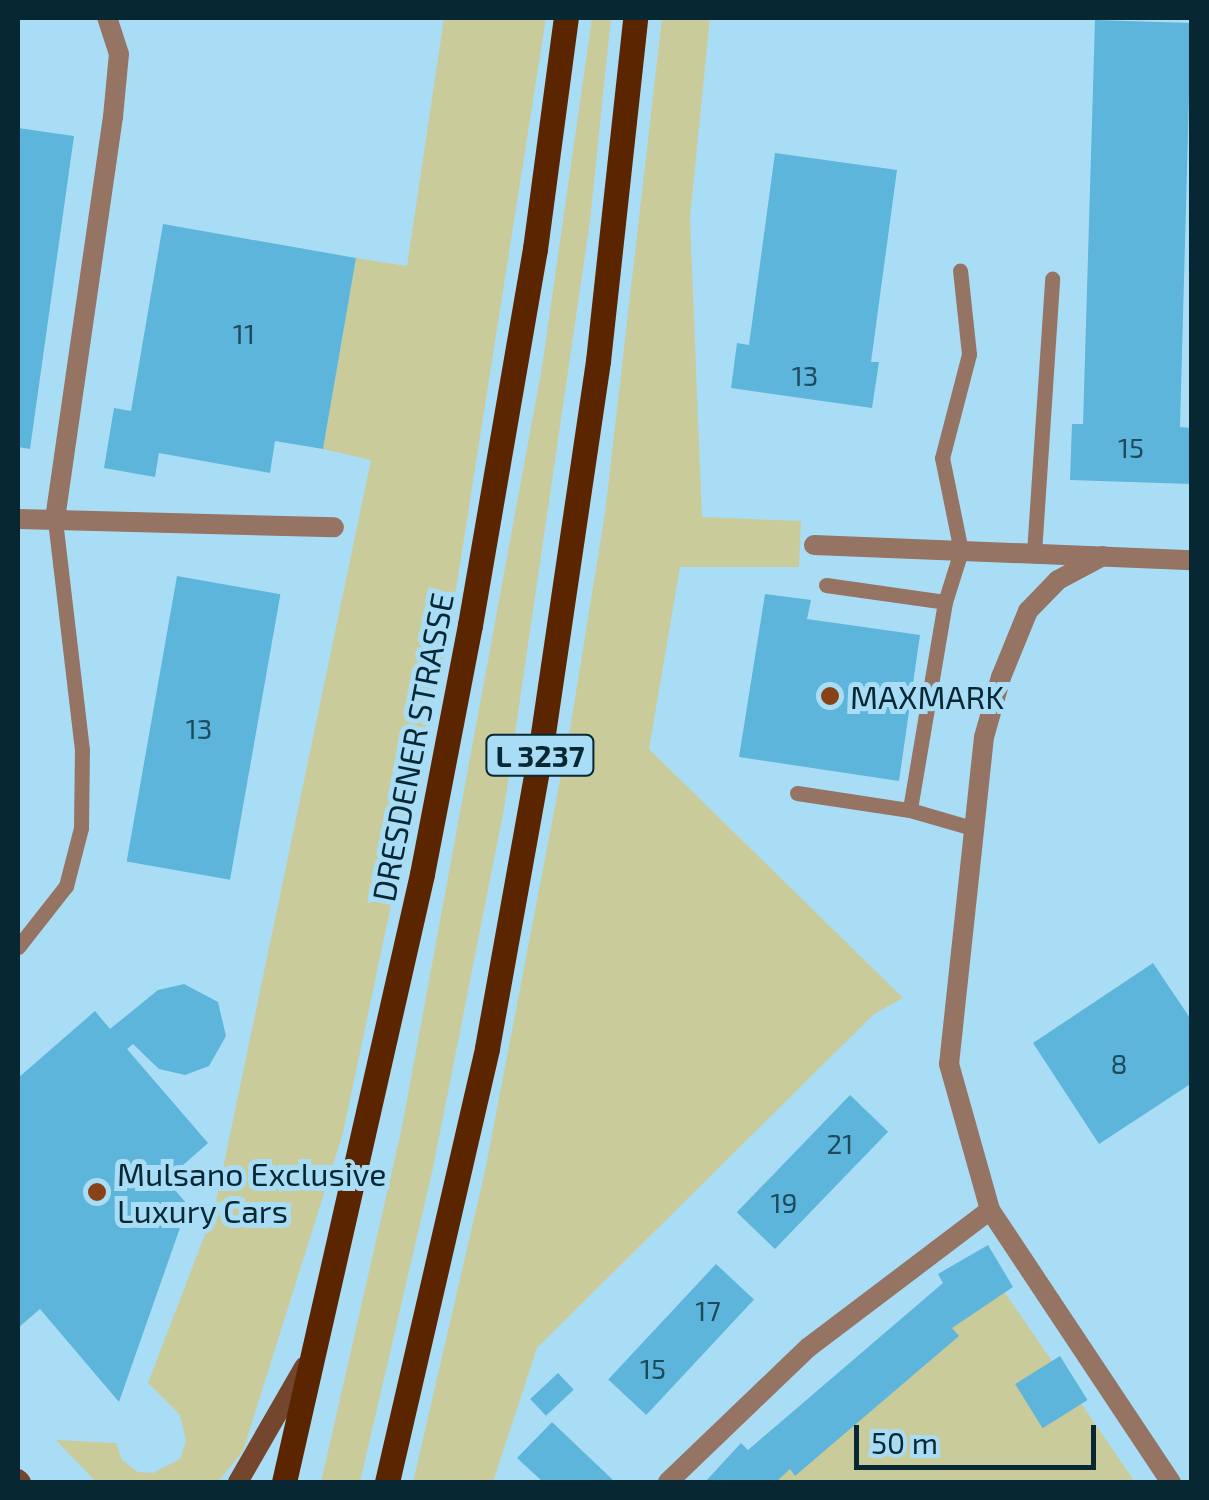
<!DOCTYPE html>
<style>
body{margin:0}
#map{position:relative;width:1209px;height:1500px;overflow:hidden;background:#a9ddf6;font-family:"Exo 2",sans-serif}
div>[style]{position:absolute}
.green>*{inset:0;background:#cacb9a}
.building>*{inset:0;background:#5eb5db;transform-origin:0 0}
.service>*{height:15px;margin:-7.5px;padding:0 7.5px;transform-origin:7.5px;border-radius:7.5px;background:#957464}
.minor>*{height:20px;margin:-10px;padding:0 10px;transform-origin:10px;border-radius:10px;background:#957464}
.secondary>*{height:20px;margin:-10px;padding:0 10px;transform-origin:10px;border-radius:10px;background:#74462e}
.primary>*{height:25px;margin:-12.5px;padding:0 12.5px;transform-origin:12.5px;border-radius:12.5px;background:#5b2500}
.dots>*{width:28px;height:28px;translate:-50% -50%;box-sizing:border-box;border:5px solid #a9ddf6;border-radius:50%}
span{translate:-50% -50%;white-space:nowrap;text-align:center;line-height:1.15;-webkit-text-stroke:10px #a9ddf6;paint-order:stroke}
.number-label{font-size:28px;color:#1d4a5d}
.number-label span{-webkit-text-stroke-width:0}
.shield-label span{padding:2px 8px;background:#a9ddf6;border:2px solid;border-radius:8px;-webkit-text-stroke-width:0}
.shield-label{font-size:30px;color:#072733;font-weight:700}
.poi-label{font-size:32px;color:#072733}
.left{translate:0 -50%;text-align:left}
.street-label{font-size:32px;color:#072733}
.frame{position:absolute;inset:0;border:20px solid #072733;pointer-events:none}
.scale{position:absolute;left:854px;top:1425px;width:242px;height:45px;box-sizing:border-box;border:5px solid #072733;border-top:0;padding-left:12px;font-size:30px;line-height:35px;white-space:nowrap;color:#072733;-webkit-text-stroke:8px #a9ddf6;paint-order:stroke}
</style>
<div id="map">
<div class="green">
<div style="clip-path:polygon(444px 18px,546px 18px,452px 615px,343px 1133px,243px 1451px,218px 1482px,96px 1482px,56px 1440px,116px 1443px,122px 1460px,138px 1472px,153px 1473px,180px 1459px,186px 1441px,180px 1415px,148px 1383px,214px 1211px,371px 460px,323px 449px,356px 258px,407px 266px)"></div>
<div style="clip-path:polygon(592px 18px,611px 18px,590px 221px,504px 809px,433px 1168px,360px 1482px,321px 1482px,402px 1127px,542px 367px)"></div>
<div style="clip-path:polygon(662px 18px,710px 18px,690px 218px,702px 517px,801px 521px,799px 567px,680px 567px,649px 749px,903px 998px,874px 1014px,537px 1348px,493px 1482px,413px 1482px,485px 1171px,571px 723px,605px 513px)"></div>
<div style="clip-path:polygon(990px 1271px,1135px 1482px,727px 1482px)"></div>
</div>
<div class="building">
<div style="clip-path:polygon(1095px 20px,1191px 23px,1180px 427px,1192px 428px,1191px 484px,1070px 480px,1072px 424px,1083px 424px)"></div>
<div style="clip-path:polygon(18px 128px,74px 136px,30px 449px,18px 447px)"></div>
<div style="clip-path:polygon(775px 153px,897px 170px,871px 362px,879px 362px,872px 408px,731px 388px,737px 343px,749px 345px)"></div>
<div style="clip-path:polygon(163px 224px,356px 258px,323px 449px,275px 441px,270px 473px,159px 453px,155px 477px,104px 468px,114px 408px,131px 411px)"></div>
<div style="left:177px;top:576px;width:105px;height:290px;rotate:10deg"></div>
<div style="clip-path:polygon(765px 594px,811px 600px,807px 619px,920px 635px,899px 781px,739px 757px)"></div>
<div style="clip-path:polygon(1153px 963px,1192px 1021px,1192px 1083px,1099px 1144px,1033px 1043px)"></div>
<div style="clip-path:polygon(184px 984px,218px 1002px,226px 1036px,209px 1066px,185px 1075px,159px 1069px,133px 1044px,127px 1049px,208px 1143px,166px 1180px,188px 1205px,119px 1402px,40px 1309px,18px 1328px,18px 1078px,95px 1011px,110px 1029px,158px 990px)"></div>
<div style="left:850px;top:1095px;width:53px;height:163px;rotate:44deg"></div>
<div style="clip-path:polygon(988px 1245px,1013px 1287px,952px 1328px,959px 1336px,795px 1476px,790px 1469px,776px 1482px,705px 1482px,741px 1443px,748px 1450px,943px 1283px,938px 1274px)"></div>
<div style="left:716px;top:1264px;width:52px;height:158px;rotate:43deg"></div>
<div style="left:1060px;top:1356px;width:52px;height:53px;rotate:58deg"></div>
<div style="left:558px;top:1373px;width:23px;height:38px;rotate:47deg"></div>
<div style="clip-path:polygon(552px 1422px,615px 1482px,543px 1482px,517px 1458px)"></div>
</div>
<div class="service">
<div style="left:1034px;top:553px;width:275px;rotate:-86.2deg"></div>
<div style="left:826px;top:585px;width:120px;rotate:8.1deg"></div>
<div style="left:945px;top:602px;width:211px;rotate:99.6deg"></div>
<div style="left:910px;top:810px;width:65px;rotate:16.2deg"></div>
<div style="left:945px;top:602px;width:53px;rotate:-72.6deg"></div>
<div style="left:961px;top:551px;width:95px;rotate:-101.5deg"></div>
<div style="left:942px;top:458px;width:107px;rotate:-75.4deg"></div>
<div style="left:969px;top:354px;width:84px;rotate:-96.1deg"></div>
<div style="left:797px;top:793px;width:114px;rotate:8.6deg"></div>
<div style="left:18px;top:947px;width:78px;rotate:-51.8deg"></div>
<div style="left:66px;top:886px;width:60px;rotate:-75.5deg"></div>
<div style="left:81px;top:828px;width:78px;rotate:-89.3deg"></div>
<div style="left:82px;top:750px;width:233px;rotate:-96.7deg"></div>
</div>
<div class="minor">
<div style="left:18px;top:519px;width:316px;rotate:1.5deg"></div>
<div style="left:55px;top:519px;width:406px;rotate:-81.8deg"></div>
<div style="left:113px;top:117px;width:63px;rotate:-84.6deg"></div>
<div style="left:119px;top:54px;width:38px;rotate:-108deg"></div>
<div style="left:814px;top:545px;width:378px;rotate:2.3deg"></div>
<div style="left:1103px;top:556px;width:51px;rotate:151.9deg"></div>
<div style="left:1058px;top:580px;width:43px;rotate:134.1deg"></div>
<div style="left:1028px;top:611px;width:71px;rotate:112.2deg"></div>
<div style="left:1001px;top:677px;width:62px;rotate:105.8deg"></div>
<div style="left:984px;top:737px;width:329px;rotate:96.1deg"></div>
<div style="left:949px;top:1064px;width:152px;rotate:74.3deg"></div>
<div style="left:990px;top:1210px;width:327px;rotate:56.4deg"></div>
<div style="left:668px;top:1482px;width:195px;rotate:-43.8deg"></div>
<div style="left:809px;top:1347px;width:227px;rotate:-37.1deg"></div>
</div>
<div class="secondary">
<div style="left:18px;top:1479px;width:4px;rotate:45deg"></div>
<div style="left:238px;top:1482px;width:133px;rotate:-60.1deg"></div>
</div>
<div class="primary">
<div style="left:284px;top:1482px;width:623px;rotate:-77.21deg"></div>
<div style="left:422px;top:874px;width:254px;rotate:-79.1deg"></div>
<div style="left:470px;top:625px;width:382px;rotate:-80.2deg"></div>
<div style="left:535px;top:249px;width:233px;rotate:-82.4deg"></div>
<div style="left:387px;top:1482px;width:445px;rotate:-77deg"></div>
<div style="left:487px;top:1048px;width:306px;rotate:-79.8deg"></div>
<div style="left:541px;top:747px;width:390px;rotate:-81.6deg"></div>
<div style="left:598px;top:361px;width:345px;rotate:-83.8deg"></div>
</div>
<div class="dots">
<div style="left:830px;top:696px;background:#874218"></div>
<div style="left:97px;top:1192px;background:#874218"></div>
</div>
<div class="number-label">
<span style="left:244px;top:333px">11</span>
<span style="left:805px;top:375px">13</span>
<span style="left:1131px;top:447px">15</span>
<span style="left:199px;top:728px">13</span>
<span style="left:1119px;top:1063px">8</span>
<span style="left:840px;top:1143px">21</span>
<span style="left:784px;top:1202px">19</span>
<span style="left:708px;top:1310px">17</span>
<span style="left:653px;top:1368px">15</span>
</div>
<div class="shield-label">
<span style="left:540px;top:755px">L 3237</span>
</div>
<div class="poi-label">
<span class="left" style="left:850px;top:696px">MAXMARK</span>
<span class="left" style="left:117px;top:1192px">Mulsano Exclusive<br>Luxury Cars</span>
</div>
<div class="street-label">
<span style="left:412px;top:747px;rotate:-79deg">DRESDENER STRASSE</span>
</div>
<div class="frame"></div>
<div class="scale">50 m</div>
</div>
